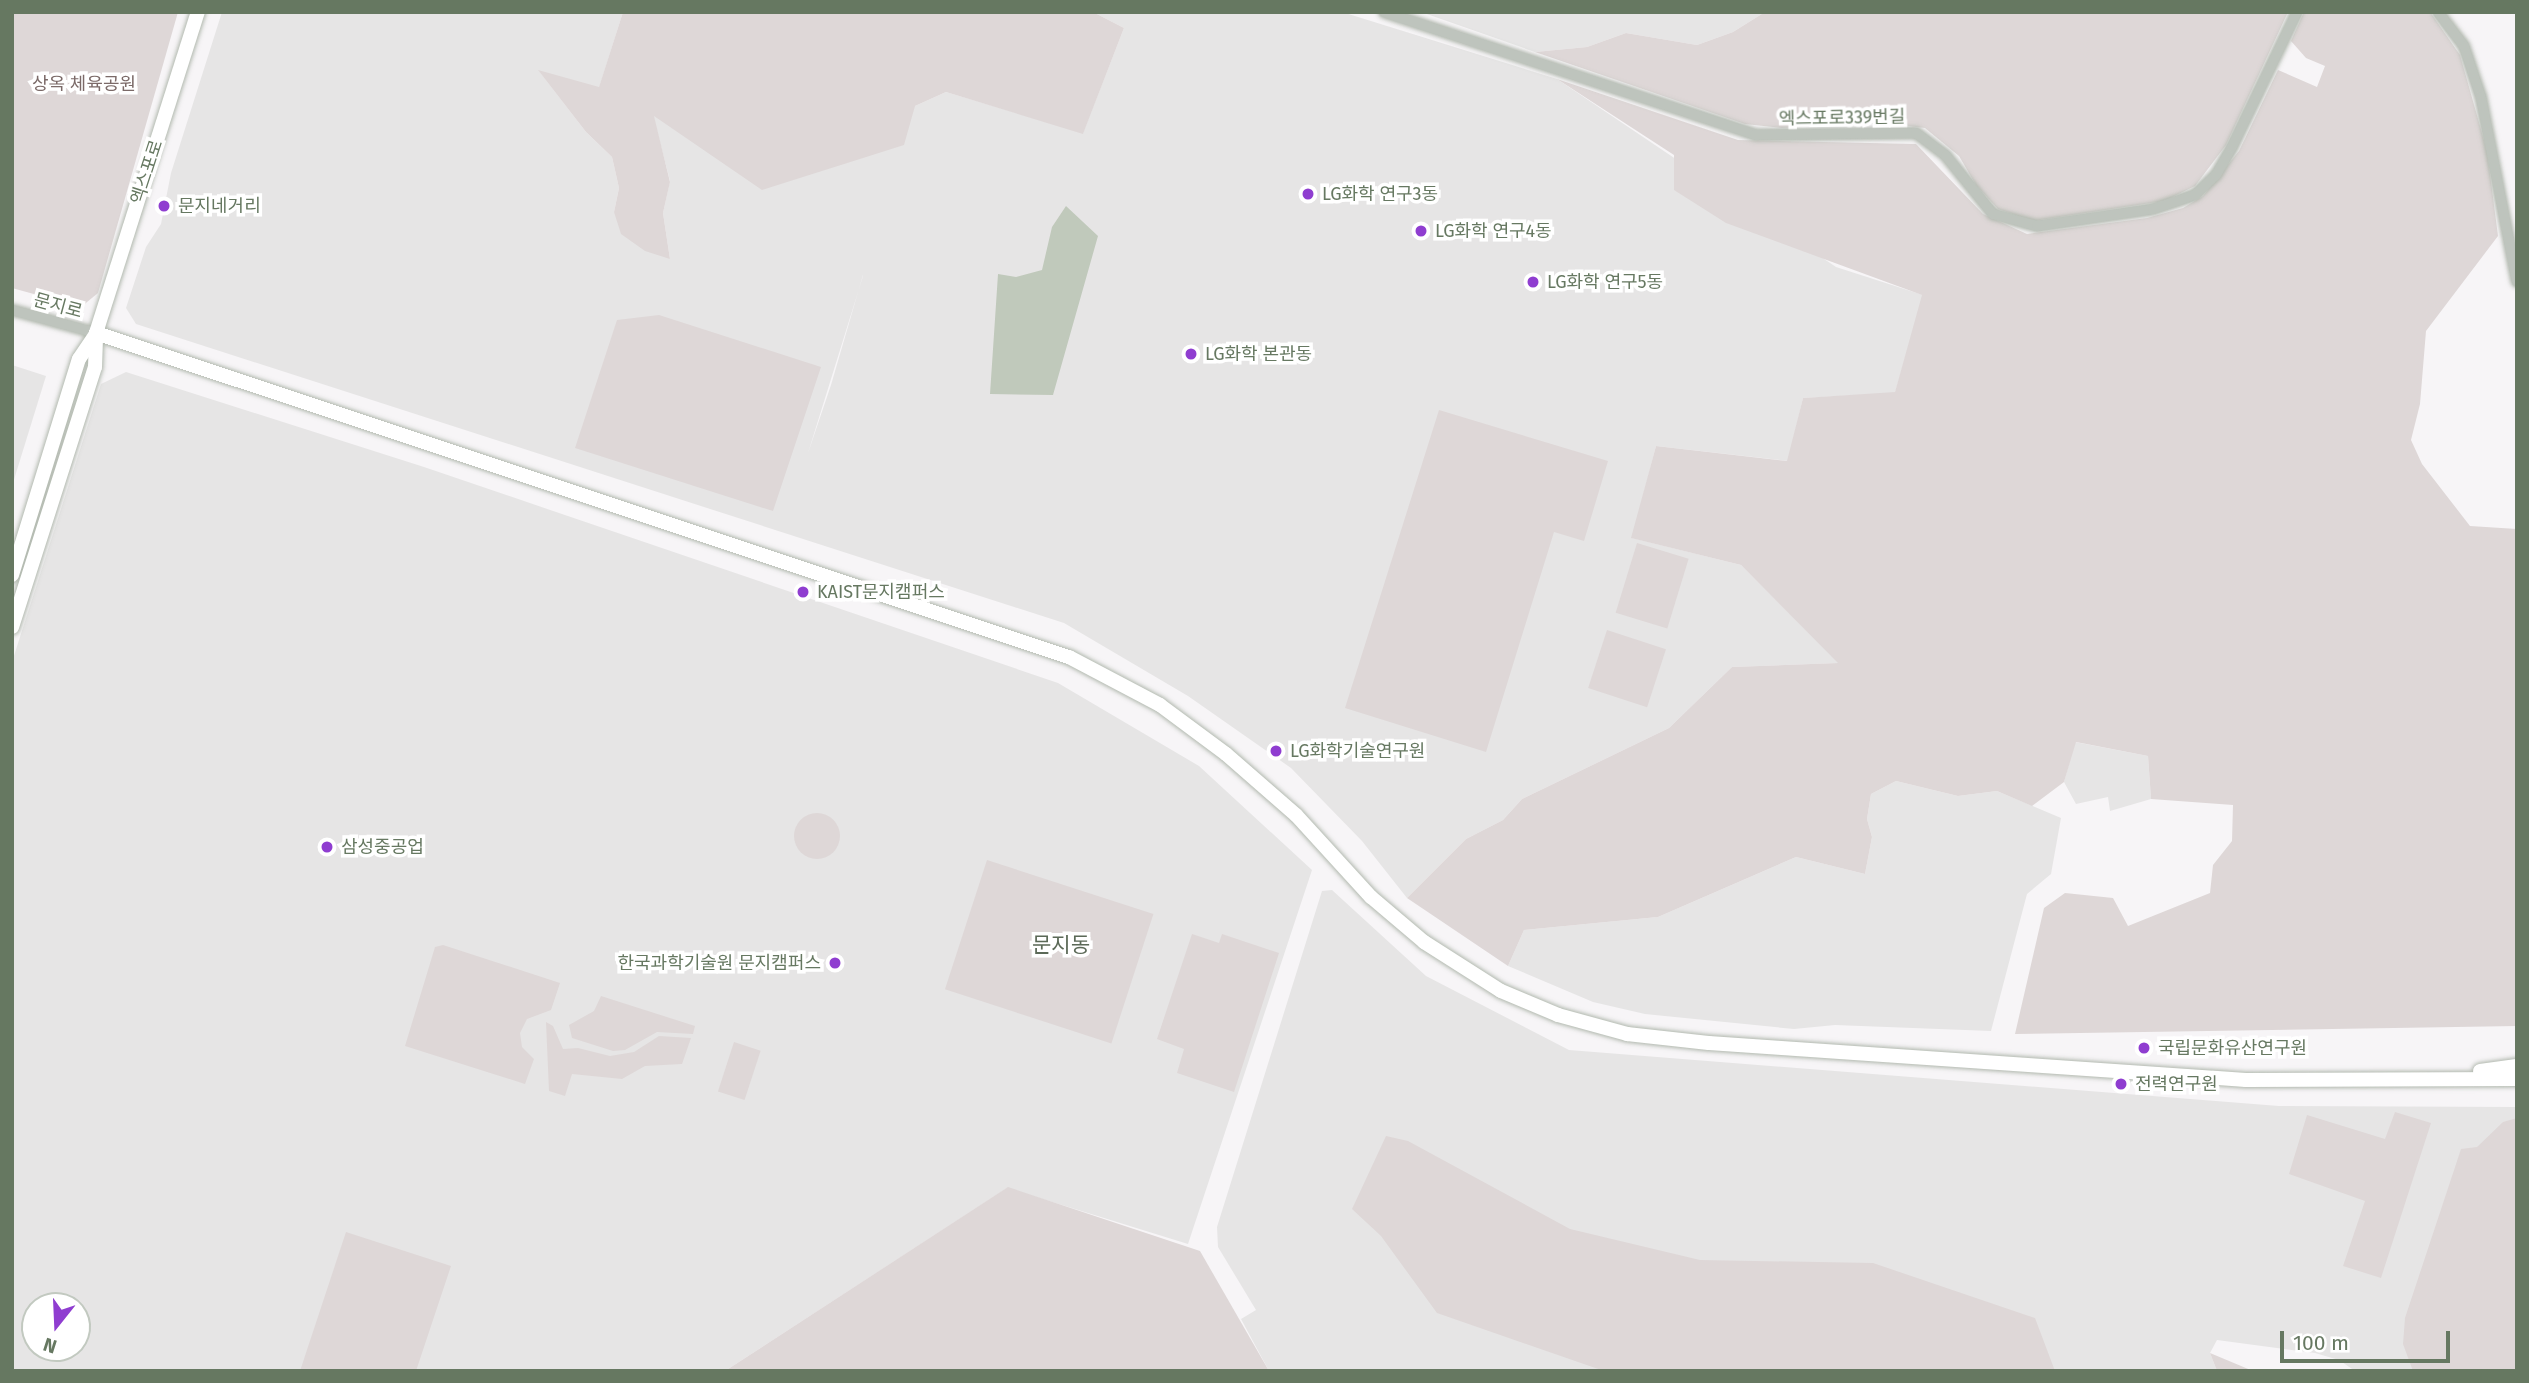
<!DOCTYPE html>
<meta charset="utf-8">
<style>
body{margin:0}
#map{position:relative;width:2529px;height:1383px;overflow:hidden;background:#f7f5f7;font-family:"Fira Sans","Noto Sans KR",sans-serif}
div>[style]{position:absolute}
.built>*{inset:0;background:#e6e5e5}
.green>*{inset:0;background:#ded7d7;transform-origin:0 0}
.round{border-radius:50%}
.water>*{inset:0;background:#c0c9bb}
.roads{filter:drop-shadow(0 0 2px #b2b9af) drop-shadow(0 0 2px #b2b9af)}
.minor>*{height:10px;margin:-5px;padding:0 5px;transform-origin:5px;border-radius:5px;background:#bec4bd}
.secondary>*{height:14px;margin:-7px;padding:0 7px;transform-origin:7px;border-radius:7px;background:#fff}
.primary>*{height:14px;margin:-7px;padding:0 7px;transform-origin:7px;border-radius:7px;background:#fff}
.dots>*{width:19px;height:19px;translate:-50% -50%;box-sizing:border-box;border:4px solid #fff;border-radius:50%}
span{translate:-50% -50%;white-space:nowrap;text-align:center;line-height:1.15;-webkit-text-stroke:7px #fff;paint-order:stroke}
.park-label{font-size:18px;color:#7b6a68}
.street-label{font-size:18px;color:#667861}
.poi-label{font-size:18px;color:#667861}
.left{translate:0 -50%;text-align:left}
.right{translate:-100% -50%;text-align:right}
.quarter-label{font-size:21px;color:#5b6957}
.frame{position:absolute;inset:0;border:14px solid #667861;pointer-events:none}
.north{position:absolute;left:21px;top:1292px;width:70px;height:70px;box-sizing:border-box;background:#fff;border:2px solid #c2c9c0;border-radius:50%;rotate:198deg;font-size:19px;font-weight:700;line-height:28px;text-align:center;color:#667861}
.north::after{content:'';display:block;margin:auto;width:24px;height:32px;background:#8f3dd0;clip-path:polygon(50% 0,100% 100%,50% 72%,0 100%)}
.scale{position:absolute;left:2280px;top:1331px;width:170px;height:32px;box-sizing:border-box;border:4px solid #667861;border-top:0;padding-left:9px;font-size:21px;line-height:24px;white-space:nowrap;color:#667861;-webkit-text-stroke:5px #fff;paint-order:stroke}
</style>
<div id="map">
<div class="built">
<div style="clip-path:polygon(evenodd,222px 12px,623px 12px,599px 88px,539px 71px,586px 132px,612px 157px,619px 188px,614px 212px,670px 259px,663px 213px,670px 181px,653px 115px,915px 106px,946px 92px,1083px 133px,1124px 28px,1093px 12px,1342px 12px,1557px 79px,1836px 267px,1923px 295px,1895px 393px,1803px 398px,1788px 461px,1656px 446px,1632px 538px,1741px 565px,1839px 663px,1732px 667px,1669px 728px,1522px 799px,1503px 820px,1466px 839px,1407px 898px,1362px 841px,1291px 768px,1188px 696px,1064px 623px,136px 324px,126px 308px,146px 247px,161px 224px,171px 173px,222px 12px,863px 275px,831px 385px,808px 453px,863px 276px,863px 275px)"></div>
<div style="clip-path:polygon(1421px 12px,1765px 12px,1733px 32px,1697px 45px,1626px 33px,1587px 47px,1535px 52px)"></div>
<div style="clip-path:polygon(12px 365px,46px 376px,12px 486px)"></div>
<div style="clip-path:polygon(evenodd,126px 372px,424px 467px,1058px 683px,1199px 766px,1312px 870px,1188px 1244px,1007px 1188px,725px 1371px,12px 1371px,12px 662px,101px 384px,126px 372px,35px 1306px,77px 1306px,77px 1348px,35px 1348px,35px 1306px)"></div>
<div style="clip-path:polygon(2075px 742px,2148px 756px,2151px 799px,2110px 811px,2108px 797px,2076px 804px,2064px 782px)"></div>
<div style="clip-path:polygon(1896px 781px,1958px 796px,1997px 791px,2061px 818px,2051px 874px,2027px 894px,1991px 1031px,1835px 1025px,1794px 1029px,1645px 1014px,1593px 1002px,1508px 966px,1524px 930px,1658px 917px,1796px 857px,1865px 874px,1872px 837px,1867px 819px,1871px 794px)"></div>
<div style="clip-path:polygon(1332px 890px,1426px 976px,1569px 1050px,2279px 1106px,2517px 1107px,2517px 1371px,2355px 1371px,2339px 1360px,2315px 1353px,2217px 1340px,2210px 1353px,2217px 1371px,1269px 1371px,1241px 1319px,1256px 1310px,1218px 1247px,1217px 1227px,1322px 891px)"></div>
</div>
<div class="green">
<div style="clip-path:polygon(12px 12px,178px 12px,98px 293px,81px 307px,12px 288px)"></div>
<div style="clip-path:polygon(623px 12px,1093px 12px,1124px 28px,1083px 134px,946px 92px,915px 106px,904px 145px,762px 190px,654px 116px,670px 182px,663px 213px,670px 259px,645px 251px,621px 234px,614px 212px,619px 188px,612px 157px,586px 132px,538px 70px,599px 87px)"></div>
<div style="clip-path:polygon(1765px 12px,2288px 12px,2226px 145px,2195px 186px,2164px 201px,2033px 221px,1998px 209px,1976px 185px,1959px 156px,1925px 128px,1885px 123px,1782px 128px,1745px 124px,1535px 52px,1587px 47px,1626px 33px,1697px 45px,1733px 32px)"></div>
<div style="clip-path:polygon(2304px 12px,2430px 12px,2460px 55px,2487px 151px,2498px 236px,2426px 331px,2420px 404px,2411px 440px,2422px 464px,2470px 526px,2517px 529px,2517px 1026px,2015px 1034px,2044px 908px,2065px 893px,2113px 898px,2128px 926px,2210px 893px,2213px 865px,2232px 841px,2233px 805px,2151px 799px,2148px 756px,2076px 742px,2064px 782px,2032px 806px,1997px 791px,1958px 796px,1896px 781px,1871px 794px,1867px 819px,1872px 837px,1865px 874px,1796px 857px,1658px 917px,1524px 930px,1508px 966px,1407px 898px,1466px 839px,1503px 820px,1522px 799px,1669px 728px,1732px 667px,1838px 663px,1741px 565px,1631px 538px,1656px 446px,1787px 461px,1803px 398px,1895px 392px,1922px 295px,1726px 223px,1674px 190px,1674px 155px,1557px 79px,1738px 140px,1916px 144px,1983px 214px,2027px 234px,2147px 218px,2183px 208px,2203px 196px,2239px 151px,2278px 70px,2317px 87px,2325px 66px,2306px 58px,2291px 41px)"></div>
<div style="clip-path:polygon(659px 315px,821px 367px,773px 511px,575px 448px,617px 320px)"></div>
<div style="clip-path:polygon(1439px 410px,1608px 461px,1584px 541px,1554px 532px,1486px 752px,1345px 708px)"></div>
<div style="left:1637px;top:543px;width:54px;height:73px;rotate:17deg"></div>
<div style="left:1607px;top:630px;width:62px;height:61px;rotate:18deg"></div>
<div class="round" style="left:794px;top:813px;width:46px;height:46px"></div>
<div style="left:987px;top:860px;width:175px;height:136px;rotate:18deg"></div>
<div style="clip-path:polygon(1192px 934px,1219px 943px,1222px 934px,1279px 953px,1234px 1092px,1177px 1073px,1184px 1049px,1157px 1039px)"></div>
<div style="clip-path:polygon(443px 945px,560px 983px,551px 1010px,527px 1019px,520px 1033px,522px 1047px,534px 1059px,525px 1084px,405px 1046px,435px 947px)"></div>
<div style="clip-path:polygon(601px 996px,695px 1026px,693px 1034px,657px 1032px,625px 1050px,613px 1051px,572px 1038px,569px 1025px,594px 1011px)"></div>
<div style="clip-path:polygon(546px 1022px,553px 1026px,563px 1049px,578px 1048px,610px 1056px,634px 1052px,659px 1036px,691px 1038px,682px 1064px,645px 1066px,622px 1079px,572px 1074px,565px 1096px,549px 1091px)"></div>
<div style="left:734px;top:1042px;width:28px;height:52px;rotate:18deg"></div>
<div style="clip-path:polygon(2395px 1112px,2431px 1123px,2381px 1278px,2343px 1266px,2365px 1201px,2289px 1174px,2307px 1115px,2385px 1139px)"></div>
<div style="clip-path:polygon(2517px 1118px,2517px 1371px,2413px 1371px,2403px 1344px,2405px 1318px,2461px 1149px,2477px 1147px,2503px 1122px)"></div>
<div style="clip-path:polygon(1386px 1136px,1408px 1141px,1570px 1229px,1700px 1260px,1873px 1263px,2035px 1318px,2055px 1371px,1604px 1371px,1437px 1313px,1381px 1236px,1352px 1209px)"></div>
<div style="clip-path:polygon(1008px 1187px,1200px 1251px,1269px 1371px,725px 1371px)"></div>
<div style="clip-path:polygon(346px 1232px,451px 1266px,416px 1371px,300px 1371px)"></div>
<div style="clip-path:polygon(2210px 1353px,2253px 1371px,2217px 1371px)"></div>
</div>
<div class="water">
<div style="clip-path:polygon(1066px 206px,1098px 236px,1053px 395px,990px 394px,998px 274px,1016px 277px,1042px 270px,1052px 227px)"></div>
</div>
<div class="roads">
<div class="minor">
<div style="left:1384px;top:12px;width:391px;rotate:18.3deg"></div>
<div style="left:1755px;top:135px;width:161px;rotate:-0.7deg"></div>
<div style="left:1916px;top:133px;width:38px;rotate:37deg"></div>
<div style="left:1946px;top:156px;width:75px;rotate:51deg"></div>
<div style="left:1993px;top:214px;width:46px;rotate:15.3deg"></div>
<div style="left:2037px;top:226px;width:117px;rotate:-8.3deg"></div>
<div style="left:2153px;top:209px;width:44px;rotate:-18.4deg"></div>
<div style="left:2195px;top:195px;width:29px;rotate:-44deg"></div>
<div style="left:2216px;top:175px;width:32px;rotate:-60deg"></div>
<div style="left:2232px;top:147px;width:150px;rotate:-64.3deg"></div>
<div style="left:2438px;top:12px;width:43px;rotate:52.6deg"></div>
<div style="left:2464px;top:46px;width:54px;rotate:71.6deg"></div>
<div style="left:2481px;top:97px;width:188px;rotate:79deg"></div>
<div style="left:12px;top:310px;width:87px;rotate:15.3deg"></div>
</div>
<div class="secondary">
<div style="left:12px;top:575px;width:226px;rotate:-72.8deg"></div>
<div style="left:79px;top:359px;width:30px;rotate:-56deg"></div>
<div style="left:12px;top:627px;width:273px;rotate:-72.3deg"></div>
<div style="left:95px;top:367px;width:34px;rotate:-88deg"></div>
<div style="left:96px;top:333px;width:337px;rotate:-72.4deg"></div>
</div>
<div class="primary">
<div style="left:96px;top:333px;width:1026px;rotate:18.42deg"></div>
<div style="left:1069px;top:657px;width:103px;rotate:27.8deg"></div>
<div style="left:1160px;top:705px;width:82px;rotate:36.6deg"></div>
<div style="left:1226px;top:754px;width:93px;rotate:41.1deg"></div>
<div style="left:1296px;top:815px;width:111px;rotate:47.6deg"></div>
<div style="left:1371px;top:897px;width:70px;rotate:40.3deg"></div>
<div style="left:1424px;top:942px;width:91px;rotate:32.5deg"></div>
<div style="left:1501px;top:991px;width:62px;rotate:22.8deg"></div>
<div style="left:1558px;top:1015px;width:72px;rotate:15.4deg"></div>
<div style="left:1627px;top:1034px;width:82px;rotate:6.3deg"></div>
<div style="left:1709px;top:1043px;width:538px;rotate:3.94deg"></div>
<div style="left:2246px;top:1080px;width:271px;rotate:-0.2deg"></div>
<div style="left:2480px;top:1071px;width:37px;rotate:-8deg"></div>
</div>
</div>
<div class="dots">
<div style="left:1308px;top:194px;background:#8f3dd0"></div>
<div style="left:164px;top:206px;background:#8f3dd0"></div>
<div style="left:1421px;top:231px;background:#8f3dd0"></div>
<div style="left:1533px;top:282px;background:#8f3dd0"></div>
<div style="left:1191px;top:354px;background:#8f3dd0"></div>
<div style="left:803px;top:592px;background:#8f3dd0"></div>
<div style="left:1276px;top:751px;background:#8f3dd0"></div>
<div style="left:327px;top:847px;background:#8f3dd0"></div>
<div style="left:835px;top:963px;background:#8f3dd0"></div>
<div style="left:2144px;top:1048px;background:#8f3dd0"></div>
<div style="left:2121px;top:1084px;background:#8f3dd0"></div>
</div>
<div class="park-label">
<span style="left:84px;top:84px">상옥 체육공원</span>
</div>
<div class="street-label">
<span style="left:1842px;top:118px;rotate:-1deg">엑스포로339번길</span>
<span style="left:147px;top:172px;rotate:-72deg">엑스포로</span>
<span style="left:58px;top:306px;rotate:15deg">문지로</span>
</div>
<div class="poi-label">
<span class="left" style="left:1322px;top:194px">LG화학 연구3동</span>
<span class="left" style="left:178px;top:206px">문지네거리</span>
<span class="left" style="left:1435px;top:231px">LG화학 연구4동</span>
<span class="left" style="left:1547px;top:282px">LG화학 연구5동</span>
<span class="left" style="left:1205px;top:354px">LG화학 본관동</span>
<span class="left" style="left:817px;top:592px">KAIST문지캠퍼스</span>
<span class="left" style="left:1290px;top:751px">LG화학기술연구원</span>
<span class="left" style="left:341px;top:847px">삼성중공업</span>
<span class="right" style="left:821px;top:963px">한국과학기술원 문지캠퍼스</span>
<span class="left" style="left:2158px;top:1048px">국립문화유산연구원</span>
<span class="left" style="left:2135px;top:1084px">전력연구원</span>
</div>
<div class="quarter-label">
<span style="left:1061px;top:945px">문지동</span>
</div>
<div class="frame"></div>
<div class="north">N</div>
<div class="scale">100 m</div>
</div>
